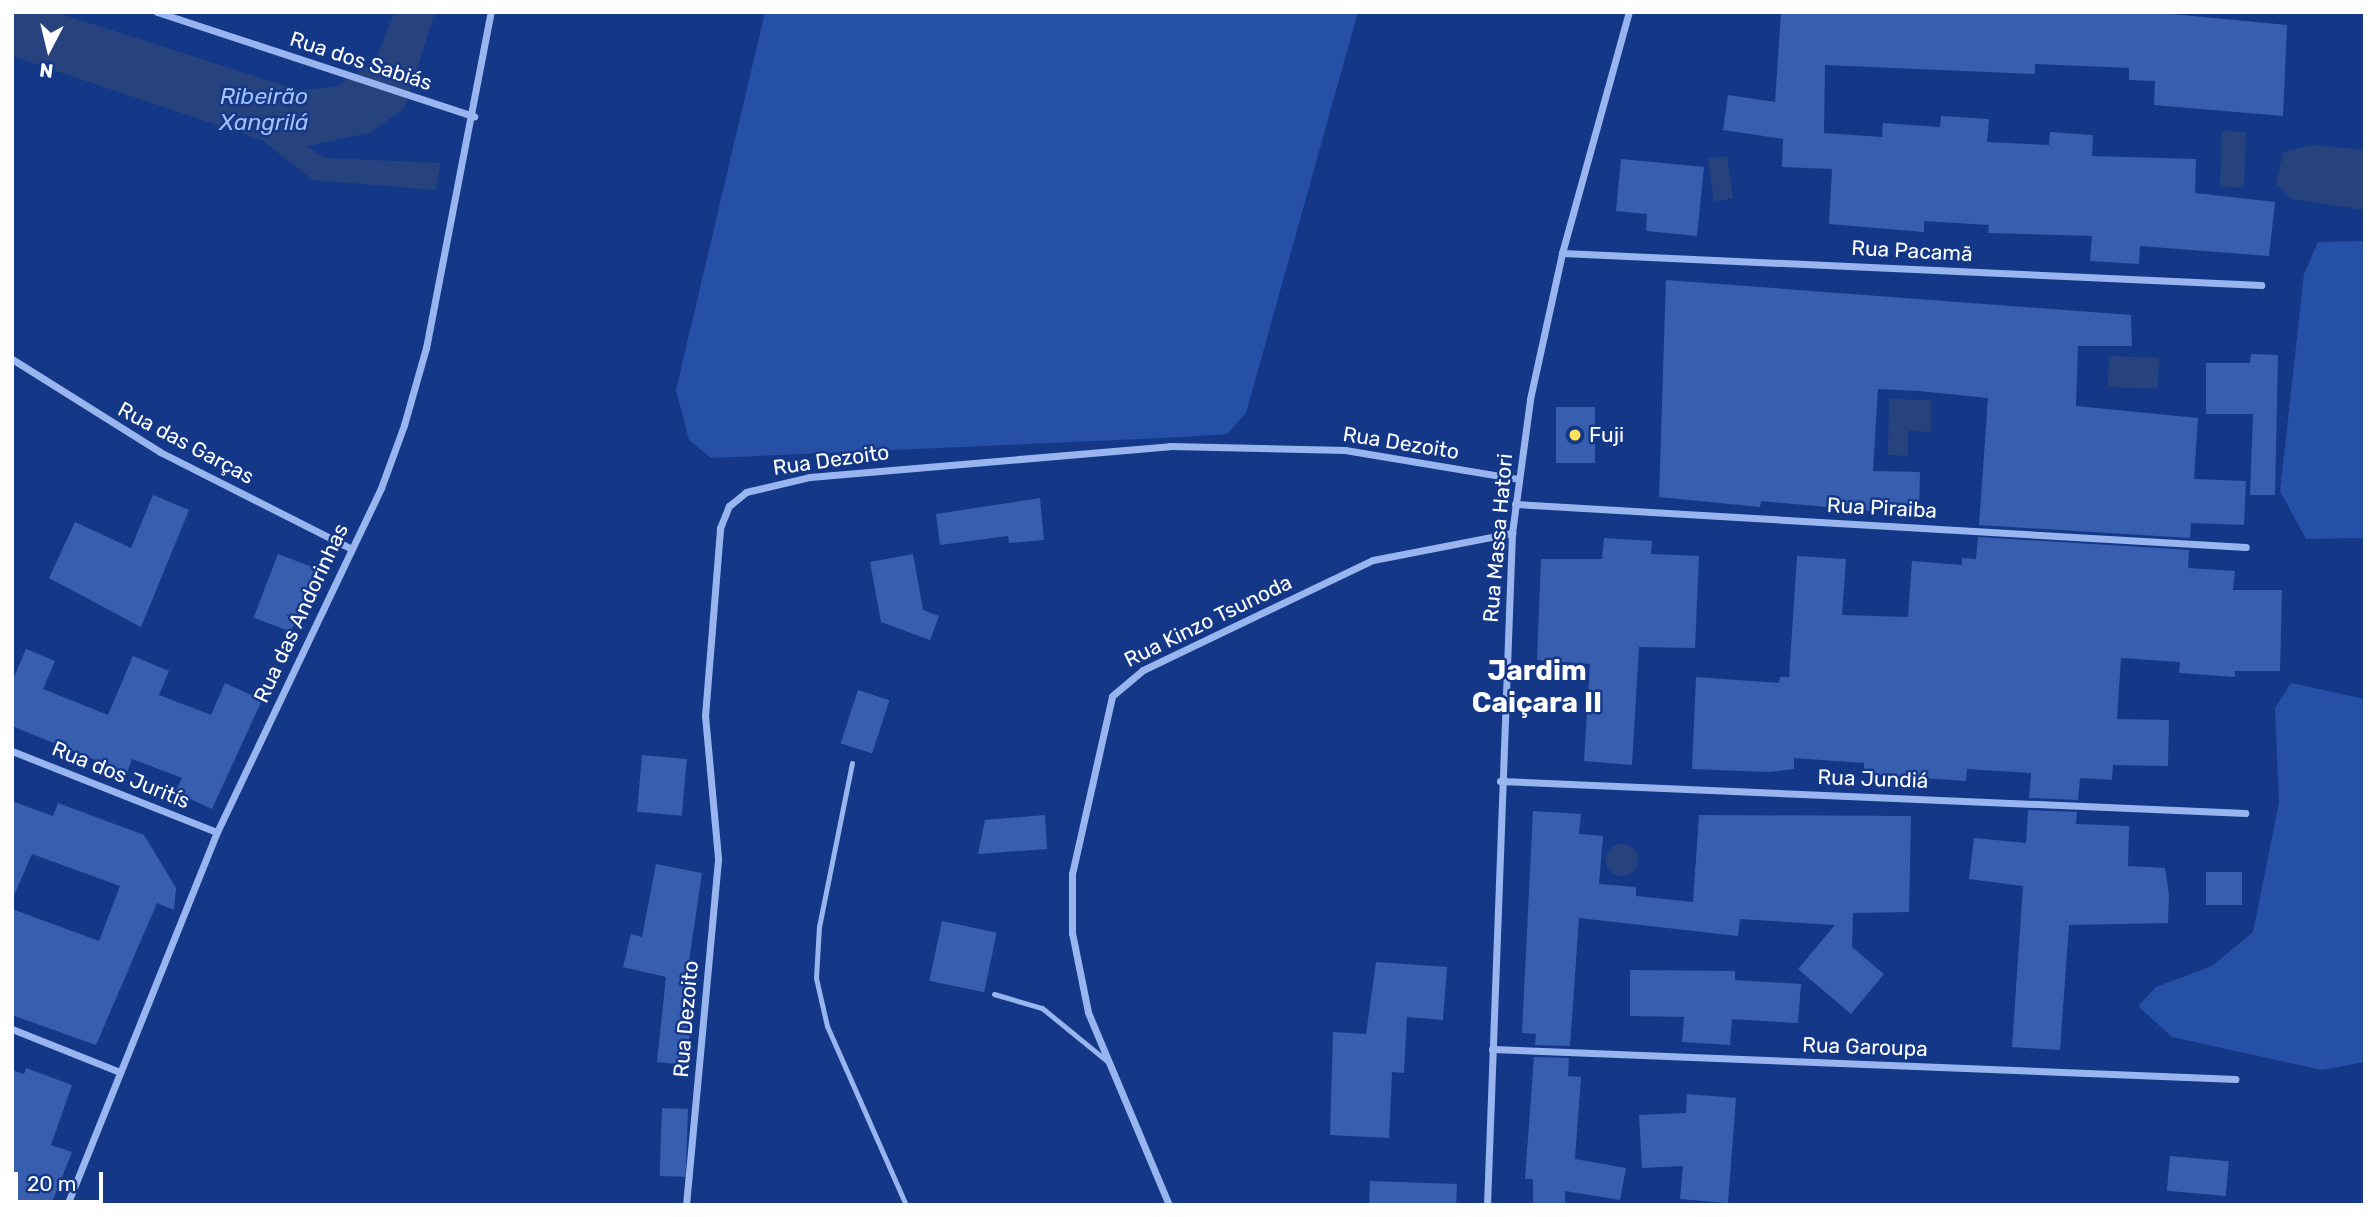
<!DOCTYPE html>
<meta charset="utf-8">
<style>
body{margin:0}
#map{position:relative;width:2377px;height:1217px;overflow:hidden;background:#143887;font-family:Rubik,sans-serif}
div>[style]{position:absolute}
.green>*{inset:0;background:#2650a6}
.water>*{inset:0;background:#27437e;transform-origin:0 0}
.round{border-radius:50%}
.building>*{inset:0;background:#385faf;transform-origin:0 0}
.service>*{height:5px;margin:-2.5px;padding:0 2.5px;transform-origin:2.5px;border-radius:2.5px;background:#99b5ef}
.minor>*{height:7px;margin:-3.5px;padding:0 3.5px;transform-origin:3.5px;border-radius:3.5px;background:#99b5ef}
.dots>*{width:19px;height:19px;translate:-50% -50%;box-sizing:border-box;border:4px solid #143887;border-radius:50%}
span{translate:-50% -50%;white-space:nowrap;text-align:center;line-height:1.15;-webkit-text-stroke:5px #143887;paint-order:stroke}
.street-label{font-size:21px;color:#fff}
.poi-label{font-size:21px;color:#fff}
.left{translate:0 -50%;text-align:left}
.water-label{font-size:23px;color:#a4c0f7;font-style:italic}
.district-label{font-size:28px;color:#fff;font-weight:700}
.frame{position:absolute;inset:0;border:14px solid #fff;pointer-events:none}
.north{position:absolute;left:14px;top:14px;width:70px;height:70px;-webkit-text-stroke:5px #143887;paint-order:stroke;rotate:187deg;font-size:19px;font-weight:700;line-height:28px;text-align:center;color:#fff}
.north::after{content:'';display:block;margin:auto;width:24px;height:32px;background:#fff;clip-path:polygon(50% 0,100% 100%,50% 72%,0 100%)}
.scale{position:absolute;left:14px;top:1172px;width:89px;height:32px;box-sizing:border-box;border:4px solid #fff;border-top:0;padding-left:9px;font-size:21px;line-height:24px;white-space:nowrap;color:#fff;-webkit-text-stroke:5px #143887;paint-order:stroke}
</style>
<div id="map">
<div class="green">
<div style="clip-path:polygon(765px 12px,1358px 12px,1246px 413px,1227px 434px,1185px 437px,711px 458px,689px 440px,676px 390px)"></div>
<div style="clip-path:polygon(2365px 241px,2365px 538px,2306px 539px,2280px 491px,2304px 274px,2318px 242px)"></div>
<div style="clip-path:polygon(2291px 683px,2365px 699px,2365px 1062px,2322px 1070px,2172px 1037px,2138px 1006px,2156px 987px,2212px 966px,2253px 932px,2279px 802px,2275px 708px)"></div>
</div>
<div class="water">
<div style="clip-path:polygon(12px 12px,55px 12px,298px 90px,336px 87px,375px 61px,395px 12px,435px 12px,404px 109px,369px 133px,307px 146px,324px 158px,441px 163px,436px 190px,313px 180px,262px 140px,12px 56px)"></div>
<div style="left:2222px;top:131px;width:24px;height:56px;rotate:2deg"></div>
<div style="clip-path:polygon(2312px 145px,2365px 150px,2365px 210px,2291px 199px,2276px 183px,2283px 152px)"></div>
<div style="left:1727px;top:156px;width:43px;height:19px;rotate:82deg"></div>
<div style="left:2109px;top:356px;width:50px;height:31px;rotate:2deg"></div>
<div style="clip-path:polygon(1889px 399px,1931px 400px,1931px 432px,1908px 431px,1908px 456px,1888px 455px)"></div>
<div class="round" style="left:1606px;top:844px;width:32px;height:32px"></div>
</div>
<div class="building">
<div style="clip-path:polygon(1781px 12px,2151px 12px,2287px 25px,2283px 116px,2154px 105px,2155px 81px,2129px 80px,2129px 68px,2035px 64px,2035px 74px,1825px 65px,1824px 133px,1882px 137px,1883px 123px,1940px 127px,1941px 116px,1989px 119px,1987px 142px,2049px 145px,2050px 132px,2093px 135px,2092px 156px,2196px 159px,2195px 193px,2275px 202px,2269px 256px,2140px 246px,2139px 264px,2090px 261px,2092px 236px,1988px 233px,1989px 225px,1924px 221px,1924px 232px,1829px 224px,1832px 169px,1782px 167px,1783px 139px,1723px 130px,1728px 95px,1775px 102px)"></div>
<div style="clip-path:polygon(1621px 159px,1704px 167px,1697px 236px,1646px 231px,1647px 214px,1616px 211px)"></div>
<div style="clip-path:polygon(1666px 280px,2131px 315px,2132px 346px,2078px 346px,2076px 406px,2198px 418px,2194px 479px,2246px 481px,2244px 525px,2191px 523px,2190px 538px,1979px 525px,1988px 398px,1919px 391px,1878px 389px,1873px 471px,1920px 472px,1919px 507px,1870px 511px,1761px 501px,1760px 507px,1659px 497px)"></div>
<div style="clip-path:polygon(2251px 354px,2278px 355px,2275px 495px,2250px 495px,2253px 414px,2206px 414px,2206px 363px,2250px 363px)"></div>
<div style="left:1556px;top:407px;width:39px;height:56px"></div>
<div style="clip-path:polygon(153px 495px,189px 510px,141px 627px,49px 578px,75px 522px,131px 548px)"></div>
<div style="clip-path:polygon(1040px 498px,1044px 540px,1009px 543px,1008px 536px,940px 545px,936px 514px)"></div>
<div style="clip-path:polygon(1978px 537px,2189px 550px,2188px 568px,2235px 571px,2233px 590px,2282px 590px,2280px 671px,2235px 671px,2235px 677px,2179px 673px,2180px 662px,2121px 658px,2117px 719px,2169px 720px,2168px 766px,2113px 765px,2112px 780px,2080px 778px,2078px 800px,2029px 798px,2031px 773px,1967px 769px,1966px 781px,1864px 774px,1864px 763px,1794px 758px,1794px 769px,1769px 772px,1692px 769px,1696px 677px,1779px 683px,1780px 677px,1789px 677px,1797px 556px,1846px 559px,1842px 615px,1908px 617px,1912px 561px,1962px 565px,1962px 558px,1976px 559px)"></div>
<div style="clip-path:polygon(1604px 538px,1652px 541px,1651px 554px,1699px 556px,1695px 648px,1639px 647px,1632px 765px,1584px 761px,1590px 664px,1537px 660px,1541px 559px,1602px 559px)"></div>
<div style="left:278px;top:554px;width:40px;height:68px;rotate:21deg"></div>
<div style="clip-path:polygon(913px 554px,923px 610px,939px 616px,930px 640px,881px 622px,870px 562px)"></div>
<div style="clip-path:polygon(26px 649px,55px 661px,43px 689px,108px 715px,133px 656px,169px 671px,159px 695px,211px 715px,225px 683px,262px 700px,212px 809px,175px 792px,182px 778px,132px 759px,127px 773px,12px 726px,12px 682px)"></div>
<div style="left:858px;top:690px;width:33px;height:56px;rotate:18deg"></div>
<div style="left:642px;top:755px;width:45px;height:57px;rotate:5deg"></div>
<div style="clip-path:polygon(12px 801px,53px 816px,58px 803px,144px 835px,176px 888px,174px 910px,157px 903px,96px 1045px,12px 1015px,12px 909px,99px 941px,120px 886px,32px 854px,12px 900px)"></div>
<div style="clip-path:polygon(2028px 810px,2077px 812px,2076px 824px,2129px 826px,2128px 866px,2165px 868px,2169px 895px,2168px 923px,2069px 925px,2060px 1050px,2012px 1047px,2023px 886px,1969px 879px,1974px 838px,2026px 843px)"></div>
<div style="clip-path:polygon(1533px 811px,1581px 814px,1579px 834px,1603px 836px,1599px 884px,1636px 887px,1636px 896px,1693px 902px,1699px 815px,1911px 816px,1909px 912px,1853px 913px,1852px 947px,1884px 974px,1851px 1014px,1798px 969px,1835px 925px,1740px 919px,1738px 936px,1579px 918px,1570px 1046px,1535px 1045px,1536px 1034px,1522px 1033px)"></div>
<div style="clip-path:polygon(1045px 815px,1047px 849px,978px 854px,985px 820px)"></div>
<div style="clip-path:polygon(656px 864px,702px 873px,684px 995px,694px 996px,686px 1065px,657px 1062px,666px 977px,623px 967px,631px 934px,642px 937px)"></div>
<div style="left:2206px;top:872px;width:36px;height:33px"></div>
<div style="left:942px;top:921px;width:56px;height:61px;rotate:12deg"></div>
<div style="clip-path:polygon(1376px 962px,1447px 967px,1443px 1020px,1407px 1017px,1404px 1073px,1392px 1072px,1389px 1138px,1330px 1135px,1333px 1032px,1366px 1034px)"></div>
<div style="clip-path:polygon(1630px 970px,1735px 971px,1735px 980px,1801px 984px,1798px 1023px,1732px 1019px,1730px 1045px,1682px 1042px,1684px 1017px,1630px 1016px)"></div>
<div style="clip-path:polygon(1534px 1057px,1569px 1058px,1568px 1076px,1581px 1077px,1575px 1159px,1626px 1168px,1620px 1200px,1565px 1191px,1565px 1205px,1533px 1205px,1533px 1179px,1525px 1179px)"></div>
<div style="clip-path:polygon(26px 1068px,72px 1085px,51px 1145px,72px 1152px,51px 1205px,12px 1205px,12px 1070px,24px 1074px)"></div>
<div style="clip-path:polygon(1687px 1094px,1736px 1098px,1728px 1203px,1680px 1199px,1683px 1166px,1642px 1168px,1639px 1115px,1686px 1113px)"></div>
<div style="left:662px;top:1108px;width:26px;height:68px;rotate:2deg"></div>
<div style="left:2170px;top:1156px;width:59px;height:35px;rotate:5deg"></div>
<div style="left:1370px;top:1181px;width:87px;height:24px;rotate:2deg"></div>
</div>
<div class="service">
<div style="left:852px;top:763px;width:166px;rotate:101.4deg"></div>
<div style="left:819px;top:926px;width:52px;rotate:93.3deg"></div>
<div style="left:816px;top:978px;width:49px;rotate:77.1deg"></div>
<div style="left:827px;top:1026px;width:196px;rotate:66.2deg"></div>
<div style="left:994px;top:994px;width:50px;rotate:16.3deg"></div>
<div style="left:1042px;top:1008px;width:84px;rotate:39.2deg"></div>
</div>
<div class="minor">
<div style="left:157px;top:12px;width:334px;rotate:18.2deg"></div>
<div style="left:1562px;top:253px;width:700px;rotate:2.62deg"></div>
<div style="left:12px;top:359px;width:175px;rotate:32.1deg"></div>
<div style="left:160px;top:452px;width:213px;rotate:26.8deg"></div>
<div style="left:1515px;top:504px;width:732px;rotate:3.37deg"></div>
<div style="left:12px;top:751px;width:220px;rotate:21.6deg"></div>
<div style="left:1500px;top:781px;width:746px;rotate:2.46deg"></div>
<div style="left:12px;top:1029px;width:116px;rotate:21.7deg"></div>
<div style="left:1492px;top:1049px;width:744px;rotate:2.31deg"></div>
<div style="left:67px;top:1205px;width:402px;rotate:-68.1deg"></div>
<div style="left:217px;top:832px;width:381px;rotate:-64.5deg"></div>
<div style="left:381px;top:488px;width:67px;rotate:-69.9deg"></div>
<div style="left:404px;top:425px;width:80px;rotate:-74.1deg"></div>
<div style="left:426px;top:348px;width:342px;rotate:-79.1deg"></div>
<div style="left:686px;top:1205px;width:348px;rotate:-84.7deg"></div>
<div style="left:718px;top:858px;width:143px;rotate:-95.2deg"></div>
<div style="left:705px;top:716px;width:189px;rotate:-85.4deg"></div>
<div style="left:720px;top:528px;width:24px;rotate:-68deg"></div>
<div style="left:729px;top:506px;width:22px;rotate:-39deg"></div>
<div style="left:746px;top:492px;width:66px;rotate:-13.2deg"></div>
<div style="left:810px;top:477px;width:361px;rotate:-4.9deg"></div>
<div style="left:1170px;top:446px;width:175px;rotate:1.3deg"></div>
<div style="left:1345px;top:450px;width:175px;rotate:9.5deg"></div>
<div style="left:1169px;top:1205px;width:209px;rotate:-112.8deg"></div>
<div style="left:1088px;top:1012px;width:81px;rotate:-101.4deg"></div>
<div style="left:1072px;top:933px;width:59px;rotate:-90deg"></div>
<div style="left:1072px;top:874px;width:182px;rotate:-77.3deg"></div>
<div style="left:1112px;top:696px;width:40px;rotate:-40deg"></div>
<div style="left:1143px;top:670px;width:255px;rotate:-25.6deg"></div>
<div style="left:1373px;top:560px;width:142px;rotate:-11deg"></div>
<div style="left:1487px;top:1205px;width:672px;rotate:-87.87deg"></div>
<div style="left:1512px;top:533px;width:135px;rotate:-82.3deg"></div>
<div style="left:1530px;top:399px;width:149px;rotate:-77.6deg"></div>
<div style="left:1562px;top:253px;width:250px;rotate:-74.5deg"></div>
</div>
<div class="dots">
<div style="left:1575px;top:435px;background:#ffe357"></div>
</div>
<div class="street-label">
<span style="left:361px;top:61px;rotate:18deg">Rua dos Sabiás</span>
<span style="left:1912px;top:251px;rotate:3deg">Rua Pacamã</span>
<span style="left:186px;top:443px;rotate:28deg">Rua das Garças</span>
<span style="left:1401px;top:443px;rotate:9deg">Rua Dezoito</span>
<span style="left:831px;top:460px;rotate:-8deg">Rua Dezoito</span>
<span style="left:1882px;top:508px;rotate:3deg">Rua Piraiba</span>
<span style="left:1498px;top:538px;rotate:-85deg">Rua Massa Hatori</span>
<span style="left:301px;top:613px;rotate:-65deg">Rua das Andorinhas</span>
<span style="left:1208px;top:621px;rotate:-26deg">Rua Kinzo Tsunoda</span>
<span style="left:121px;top:775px;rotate:22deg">Rua dos Juritís</span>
<span style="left:1873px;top:779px;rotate:2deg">Rua Jundiá</span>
<span style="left:686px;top:1019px;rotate:-85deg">Rua Dezoito</span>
<span style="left:1865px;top:1047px;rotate:2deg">Rua Garoupa</span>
</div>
<div class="poi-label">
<span class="left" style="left:1589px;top:435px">Fuji</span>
</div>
<div class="water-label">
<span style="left:264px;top:109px">Ribeirão<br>Xangrilá</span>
</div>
<div class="district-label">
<span style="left:1537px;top:687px">Jardim<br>Caiçara II</span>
</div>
<div class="frame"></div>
<div class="north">N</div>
<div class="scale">20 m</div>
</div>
